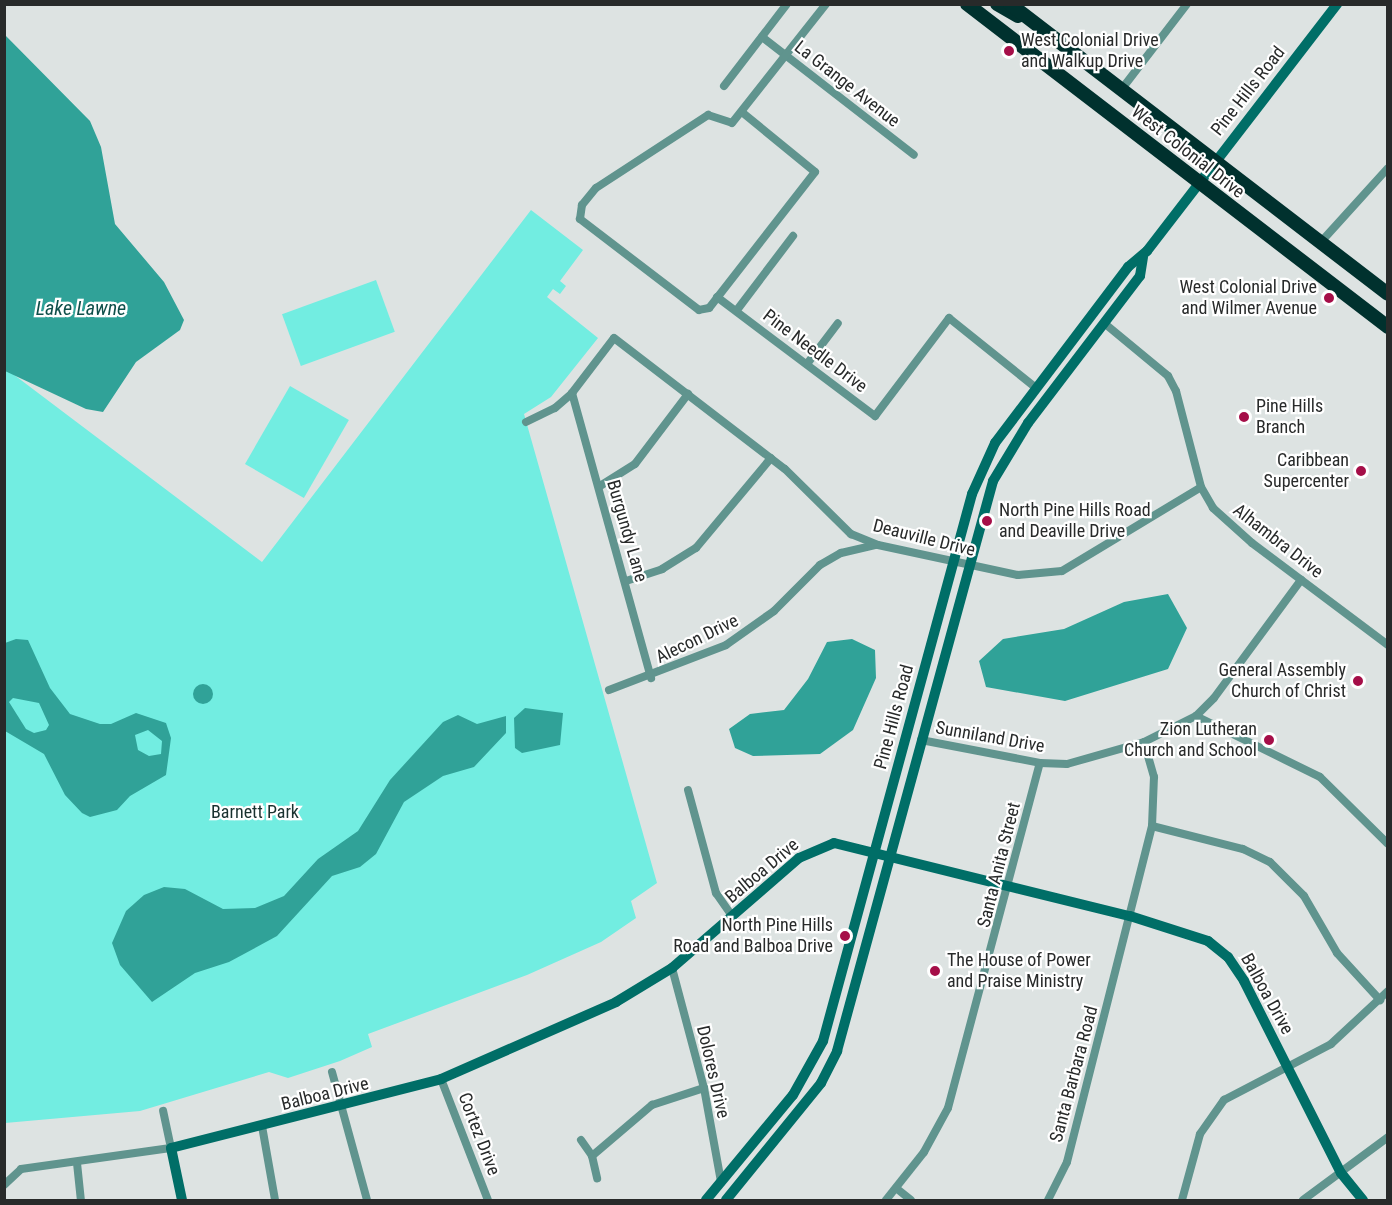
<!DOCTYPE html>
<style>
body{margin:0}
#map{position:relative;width:1392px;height:1205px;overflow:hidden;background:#dde3e2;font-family:"Roboto Condensed",sans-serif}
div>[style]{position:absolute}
.green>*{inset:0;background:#72ede1;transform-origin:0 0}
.water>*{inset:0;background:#30a298}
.round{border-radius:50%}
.street>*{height:8px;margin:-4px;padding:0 4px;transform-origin:4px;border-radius:4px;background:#60948e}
.secondary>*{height:10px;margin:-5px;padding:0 5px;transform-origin:5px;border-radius:5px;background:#006e67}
.highway>*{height:14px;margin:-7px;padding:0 7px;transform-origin:7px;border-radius:7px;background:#00312e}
.dots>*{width:16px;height:16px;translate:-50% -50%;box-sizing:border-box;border:3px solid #fff;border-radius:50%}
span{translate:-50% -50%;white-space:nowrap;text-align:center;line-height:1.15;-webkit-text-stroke:4.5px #fff;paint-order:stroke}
.poi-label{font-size:18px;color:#282a2a}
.left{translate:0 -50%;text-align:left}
.right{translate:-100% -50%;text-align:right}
.street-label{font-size:18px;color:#282a2a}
.park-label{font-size:18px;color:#19312f}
.water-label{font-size:20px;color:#0f4f4a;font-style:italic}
.frame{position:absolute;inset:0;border:6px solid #282a2a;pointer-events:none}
</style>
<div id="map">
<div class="green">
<div style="clip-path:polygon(531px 210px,583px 250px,560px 281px,566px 286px,560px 294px,553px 289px,547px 297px,598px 338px,551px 397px,524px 414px,657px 883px,631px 901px,636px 918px,601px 942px,527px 975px,368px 1034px,372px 1047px,340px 1061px,288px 1078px,269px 1072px,140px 1111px,5px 1123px,5px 368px,262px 562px)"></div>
<div style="left:376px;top:280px;width:55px;height:100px;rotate:70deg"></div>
<div style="left:290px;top:386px;width:68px;height:90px;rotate:30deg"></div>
</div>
<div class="water">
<div style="clip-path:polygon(5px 35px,90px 121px,101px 147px,115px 224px,164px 282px,184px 320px,180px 330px,136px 362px,103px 412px,86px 409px,5px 371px)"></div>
<div style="clip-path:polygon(1168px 594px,1187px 628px,1168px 669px,1065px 701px,986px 687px,979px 661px,1003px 639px,1064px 629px,1124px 602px)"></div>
<div style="clip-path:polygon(evenodd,16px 639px,28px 640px,50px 688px,70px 714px,100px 724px,111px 724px,136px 713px,166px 723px,171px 738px,166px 775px,130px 796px,117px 810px,90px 817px,82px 813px,65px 795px,44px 754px,5px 731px,5px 643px,16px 639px,13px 698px,39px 703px,49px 725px,46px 730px,34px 733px,26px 729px,9px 702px,13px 698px,16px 639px,148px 730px,162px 741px,161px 754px,149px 756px,138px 750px,135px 735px,148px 730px)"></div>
<div style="clip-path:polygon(852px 639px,875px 650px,876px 678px,853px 730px,820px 754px,753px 756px,735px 748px,729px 729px,750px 714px,784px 710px,808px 679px,827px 642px)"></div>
<div class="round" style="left:193px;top:684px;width:20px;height:20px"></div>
<div style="clip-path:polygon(525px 708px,563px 713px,560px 745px,522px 753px,515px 748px,514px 718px)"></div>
<div style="clip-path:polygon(458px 715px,477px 724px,506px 716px,506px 733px,474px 767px,443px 776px,404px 802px,376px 854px,360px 867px,332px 876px,277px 936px,229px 962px,195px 973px,152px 1002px,120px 965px,112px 943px,126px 911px,144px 895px,164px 887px,185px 889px,223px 909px,255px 908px,284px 896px,318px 859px,358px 831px,390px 780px,443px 722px)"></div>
</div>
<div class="street">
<div style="left:762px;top:37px;width:192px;rotate:37.8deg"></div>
<div style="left:724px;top:86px;width:103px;rotate:-52.5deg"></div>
<div style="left:1121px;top:90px;width:108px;rotate:-52.5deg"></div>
<div style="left:743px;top:113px;width:93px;rotate:39.3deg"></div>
<div style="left:815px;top:172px;width:172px;rotate:127.9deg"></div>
<div style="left:709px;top:308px;width:10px;rotate:169deg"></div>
<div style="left:699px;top:310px;width:150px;rotate:-142.6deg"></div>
<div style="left:580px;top:219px;width:14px;rotate:-82deg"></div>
<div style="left:582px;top:205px;width:22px;rotate:-51deg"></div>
<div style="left:596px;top:188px;width:134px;rotate:-33.1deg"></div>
<div style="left:708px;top:115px;width:25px;rotate:18deg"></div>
<div style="left:732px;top:123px;width:152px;rotate:-51.7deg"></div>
<div style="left:1320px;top:243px;width:101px;rotate:-47.8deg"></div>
<div style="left:717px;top:297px;width:198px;rotate:37deg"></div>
<div style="left:875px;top:416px;width:123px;rotate:-52.9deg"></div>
<div style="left:949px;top:318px;width:112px;rotate:38.8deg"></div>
<div style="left:737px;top:310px;width:93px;rotate:-52.9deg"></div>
<div style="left:1104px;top:323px;width:83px;rotate:39.6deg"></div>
<div style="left:1168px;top:376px;width:17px;rotate:62deg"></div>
<div style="left:1176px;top:391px;width:99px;rotate:75.4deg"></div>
<div style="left:1201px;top:487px;width:24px;rotate:60deg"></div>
<div style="left:1213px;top:508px;width:52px;rotate:41.9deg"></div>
<div style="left:1252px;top:543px;width:170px;rotate:36.9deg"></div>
<div style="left:807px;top:364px;width:51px;rotate:-52.9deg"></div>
<div style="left:572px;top:393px;width:296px;rotate:74.5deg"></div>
<div style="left:526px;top:422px;width:32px;rotate:-26deg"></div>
<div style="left:555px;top:408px;width:23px;rotate:-41deg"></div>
<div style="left:572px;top:393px;width:69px;rotate:-52.6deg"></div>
<div style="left:614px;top:338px;width:215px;rotate:37.5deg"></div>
<div style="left:785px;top:469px;width:93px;rotate:44.6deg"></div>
<div style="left:851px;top:534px;width:29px;rotate:22deg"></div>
<div style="left:878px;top:545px;width:143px;rotate:12.1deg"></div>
<div style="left:1018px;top:575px;width:44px;rotate:-5.2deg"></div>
<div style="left:1062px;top:571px;width:162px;rotate:-31.1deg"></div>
<div style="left:600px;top:486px;width:41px;rotate:-32.2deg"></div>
<div style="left:635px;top:464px;width:88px;rotate:-52.9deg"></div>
<div style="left:626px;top:581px;width:38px;rotate:-18deg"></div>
<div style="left:662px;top:569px;width:40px;rotate:-32deg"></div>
<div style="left:696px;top:548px;width:117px;rotate:-50.2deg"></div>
<div style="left:609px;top:690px;width:125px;rotate:-21deg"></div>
<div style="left:726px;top:645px;width:59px;rotate:-35.3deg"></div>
<div style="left:774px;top:611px;width:65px;rotate:-45deg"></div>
<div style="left:820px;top:565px;width:24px;rotate:-30deg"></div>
<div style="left:841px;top:553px;width:36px;rotate:-13deg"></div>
<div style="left:1196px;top:716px;width:138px;rotate:26.2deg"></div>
<div style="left:1320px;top:777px;width:95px;rotate:44.6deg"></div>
<div style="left:921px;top:740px;width:121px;rotate:10.9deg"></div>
<div style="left:1040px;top:763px;width:27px;rotate:2deg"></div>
<div style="left:1067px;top:764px;width:80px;rotate:-15.9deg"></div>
<div style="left:1144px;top:742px;width:58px;rotate:-26.6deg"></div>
<div style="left:1196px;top:716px;width:25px;rotate:-45deg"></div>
<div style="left:1214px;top:698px;width:147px;rotate:-53.6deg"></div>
<div style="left:688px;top:790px;width:107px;rotate:74.8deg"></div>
<div style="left:716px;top:893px;width:29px;rotate:55deg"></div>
<div style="left:1152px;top:826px;width:94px;rotate:14.2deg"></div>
<div style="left:1243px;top:849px;width:30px;rotate:26deg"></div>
<div style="left:1270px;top:862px;width:48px;rotate:45deg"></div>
<div style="left:1304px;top:896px;width:66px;rotate:59.9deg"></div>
<div style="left:1337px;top:953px;width:64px;rotate:47.5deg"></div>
<div style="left:672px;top:968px;width:124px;rotate:75.1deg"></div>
<div style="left:704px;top:1088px;width:96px;rotate:79.7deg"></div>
<div style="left:332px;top:1072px;width:133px;rotate:74.7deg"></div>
<div style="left:441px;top:1079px;width:130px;rotate:68.8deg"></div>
<div style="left:262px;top:1126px;width:75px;rotate:80deg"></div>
<div style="left:581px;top:1140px;width:19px;rotate:55deg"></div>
<div style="left:592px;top:1156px;width:23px;rotate:77deg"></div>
<div style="left:592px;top:1156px;width:79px;rotate:-40.4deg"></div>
<div style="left:652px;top:1105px;width:55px;rotate:-18.1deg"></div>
<div style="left:77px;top:1163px;width:37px;rotate:84deg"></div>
<div style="left:4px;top:1185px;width:23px;rotate:-43deg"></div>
<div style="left:21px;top:1169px;width:151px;rotate:-8deg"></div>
<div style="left:171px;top:1148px;width:38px;rotate:-102deg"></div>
<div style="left:896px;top:1188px;width:19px;rotate:39deg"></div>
<div style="left:886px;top:1200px;width:61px;rotate:-51.6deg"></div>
<div style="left:924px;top:1152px;width:50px;rotate:-61.4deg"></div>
<div style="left:948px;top:1108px;width:357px;rotate:-75.1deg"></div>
<div style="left:1048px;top:1200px;width:42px;rotate:-63.4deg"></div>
<div style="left:1067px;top:1162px;width:347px;rotate:-75.8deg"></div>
<div style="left:1152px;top:826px;width:49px;rotate:-87.7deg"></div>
<div style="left:1154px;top:777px;width:36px;rotate:-106deg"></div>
<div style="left:1182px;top:1200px;width:68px;rotate:-74.7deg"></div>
<div style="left:1200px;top:1134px;width:42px;rotate:-54.8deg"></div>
<div style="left:1224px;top:1100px;width:121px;rotate:-27.6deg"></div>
<div style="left:1331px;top:1044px;width:78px;rotate:-42.9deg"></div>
<div style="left:1303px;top:1200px;width:106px;rotate:-36.5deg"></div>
</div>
<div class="secondary">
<div style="left:182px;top:1200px;width:53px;rotate:-101.9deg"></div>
<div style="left:171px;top:1148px;width:279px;rotate:-14.3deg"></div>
<div style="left:441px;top:1079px;width:191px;rotate:-23.7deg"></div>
<div style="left:616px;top:1002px;width:66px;rotate:-31.3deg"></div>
<div style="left:672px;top:968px;width:168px;rotate:-40.9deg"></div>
<div style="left:799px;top:858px;width:38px;rotate:-23deg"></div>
<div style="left:834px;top:843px;width:305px;rotate:13.9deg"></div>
<div style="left:1130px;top:916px;width:82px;rotate:17.8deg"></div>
<div style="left:1208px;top:941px;width:26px;rotate:39deg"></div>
<div style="left:1228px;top:957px;width:29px;rotate:56deg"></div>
<div style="left:1244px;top:981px;width:215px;rotate:63.2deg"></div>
<div style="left:1341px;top:1173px;width:35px;rotate:51deg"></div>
<div style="left:706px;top:1200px;width:136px;rotate:-50.4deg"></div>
<div style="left:793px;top:1095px;width:62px;rotate:-60.9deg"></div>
<div style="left:823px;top:1041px;width:567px;rotate:-74.76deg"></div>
<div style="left:972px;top:494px;width:56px;rotate:-65.7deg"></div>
<div style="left:995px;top:443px;width:221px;rotate:-52.9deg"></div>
<div style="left:1128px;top:267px;width:25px;rotate:-40deg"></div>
<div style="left:1147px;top:251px;width:312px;rotate:-52.4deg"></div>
<div style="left:726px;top:1200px;width:151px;rotate:-50.9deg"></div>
<div style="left:821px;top:1083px;width:36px;rotate:-63deg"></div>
<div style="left:837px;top:1051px;width:591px;rotate:-74.69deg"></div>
<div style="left:993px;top:481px;width:68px;rotate:-58.9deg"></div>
<div style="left:1028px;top:423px;width:185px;rotate:-52.7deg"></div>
<div style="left:1140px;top:276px;width:19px;rotate:-81deg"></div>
</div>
<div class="highway">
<div style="left:967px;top:4px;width:531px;rotate:37.5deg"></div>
<div style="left:997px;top:4px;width:24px;rotate:30deg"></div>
<div style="left:1010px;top:4px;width:476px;rotate:37.5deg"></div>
</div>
<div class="dots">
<div style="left:1009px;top:51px;background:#a50e48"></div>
<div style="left:1329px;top:298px;background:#a50e48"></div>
<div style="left:1244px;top:417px;background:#a50e48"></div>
<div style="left:1361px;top:471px;background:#a50e48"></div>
<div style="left:987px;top:521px;background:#a50e48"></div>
<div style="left:1358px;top:681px;background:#a50e48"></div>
<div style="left:1269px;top:740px;background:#a50e48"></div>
<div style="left:845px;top:936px;background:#a50e48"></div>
<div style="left:935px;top:971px;background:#a50e48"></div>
</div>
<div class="poi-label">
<span class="left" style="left:1021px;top:51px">West Colonial Drive<br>and Walkup Drive</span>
<span class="right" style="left:1317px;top:298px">West Colonial Drive<br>and Wilmer Avenue</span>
<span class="left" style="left:1256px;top:417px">Pine Hills<br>Branch</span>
<span class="right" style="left:1349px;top:471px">Caribbean<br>Supercenter</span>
<span class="left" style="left:999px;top:521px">North Pine Hills Road<br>and Deaville Drive</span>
<span class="right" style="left:1346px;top:681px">General Assembly<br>Church of Christ</span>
<span class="right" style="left:1257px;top:740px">Zion Lutheran<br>Church and School</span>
<span class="right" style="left:833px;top:936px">North Pine Hills<br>Road and Balboa Drive</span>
<span class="left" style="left:947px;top:971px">The House of Power<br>and Praise Ministry</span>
</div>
<div class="street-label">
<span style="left:847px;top:84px;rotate:38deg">La Grange Avenue</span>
<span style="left:1248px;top:91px;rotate:-52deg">Pine Hills Road</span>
<span style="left:1188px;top:152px;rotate:38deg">West Colonial Drive</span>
<span style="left:815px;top:351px;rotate:37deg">Pine Needle Drive</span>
<span style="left:627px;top:531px;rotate:74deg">Burgundy Lane</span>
<span style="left:924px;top:538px;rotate:14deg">Deauville Drive</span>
<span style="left:1278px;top:541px;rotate:38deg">Alhambra Drive</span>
<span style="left:697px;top:639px;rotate:-26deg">Alecon Drive</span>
<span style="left:894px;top:717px;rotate:-75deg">Pine Hills Road</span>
<span style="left:990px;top:737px;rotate:10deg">Sunniland Drive</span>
<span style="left:999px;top:865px;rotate:-76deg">Santa Anita Street</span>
<span style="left:762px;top:871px;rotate:-40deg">Balboa Drive</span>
<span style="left:1267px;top:994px;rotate:61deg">Balboa Drive</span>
<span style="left:713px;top:1072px;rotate:77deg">Dolores Drive</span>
<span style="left:1074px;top:1074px;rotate:-75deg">Santa Barbara Road</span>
<span style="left:325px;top:1094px;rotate:-14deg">Balboa Drive</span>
<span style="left:479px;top:1134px;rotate:69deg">Cortez Drive</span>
</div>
<div class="park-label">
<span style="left:255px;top:812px">Barnett Park</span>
</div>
<div class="water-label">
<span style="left:81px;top:308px">Lake Lawne</span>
</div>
<div class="frame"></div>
</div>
